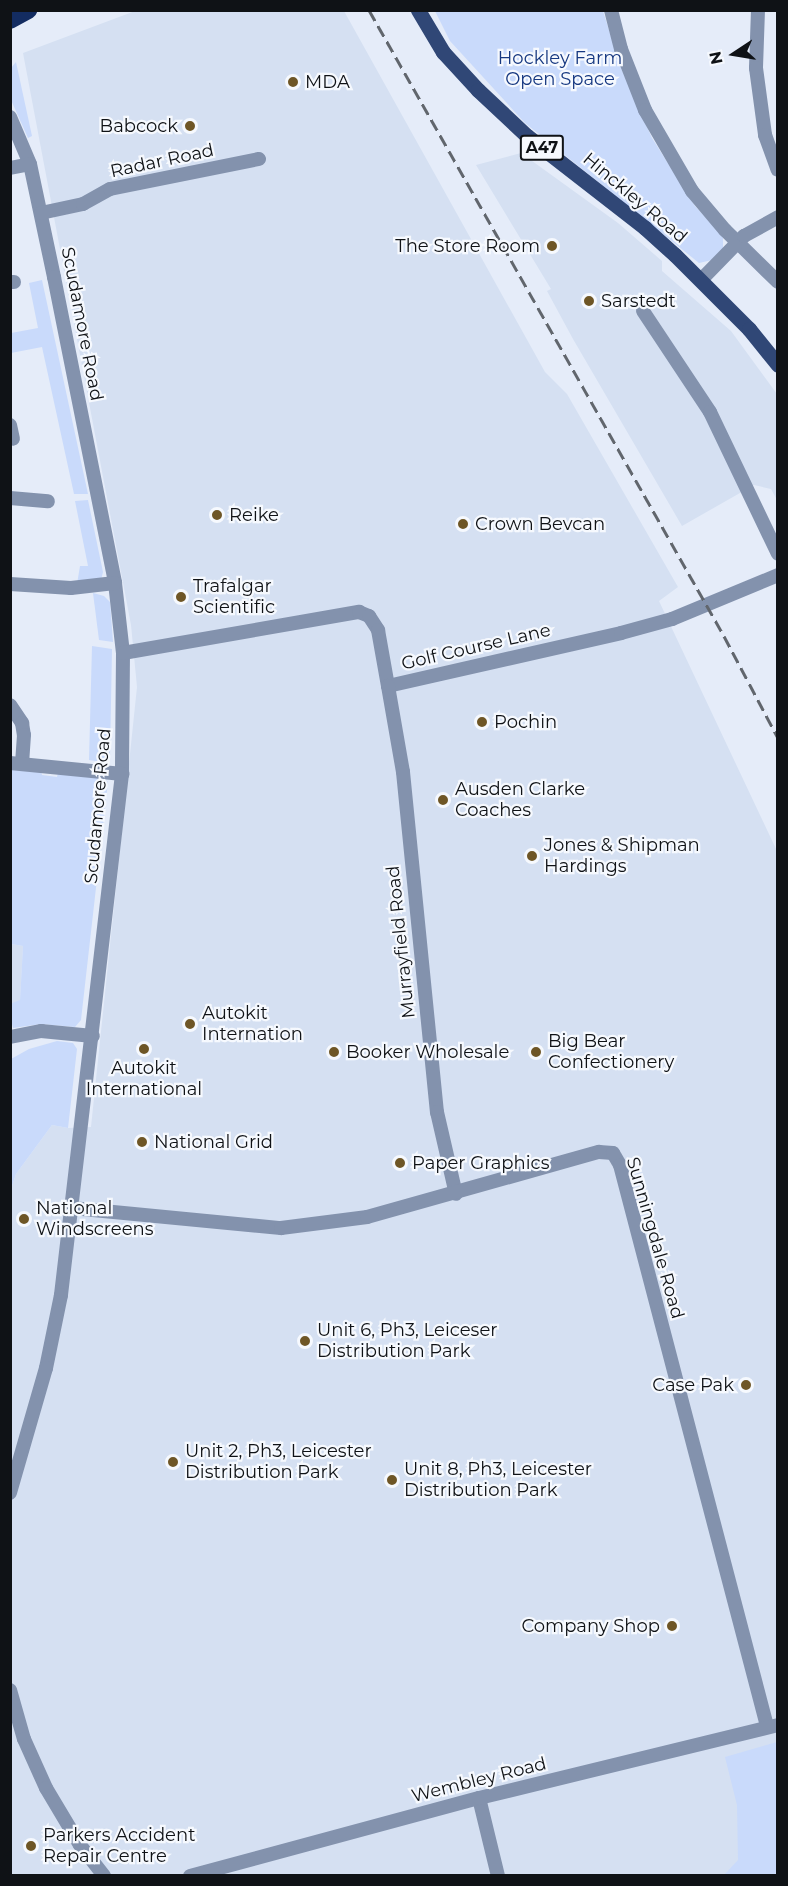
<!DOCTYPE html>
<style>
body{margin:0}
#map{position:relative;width:788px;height:1886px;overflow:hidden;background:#e5ecf9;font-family:Montserrat,sans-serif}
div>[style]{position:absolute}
.built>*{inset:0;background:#d5e0f2}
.green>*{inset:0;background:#c9dafb}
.minor>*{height:14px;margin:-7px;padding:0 7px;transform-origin:7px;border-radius:7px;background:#8392ad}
.major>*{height:15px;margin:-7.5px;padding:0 7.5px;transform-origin:7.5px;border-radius:7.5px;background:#304776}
.highway>*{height:18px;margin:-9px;padding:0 9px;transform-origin:9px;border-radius:9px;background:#132c61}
.rail>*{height:3px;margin-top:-1.5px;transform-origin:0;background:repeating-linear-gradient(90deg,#61666d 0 12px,transparent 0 18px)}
.dots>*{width:16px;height:16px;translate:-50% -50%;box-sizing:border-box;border:3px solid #f6f9fe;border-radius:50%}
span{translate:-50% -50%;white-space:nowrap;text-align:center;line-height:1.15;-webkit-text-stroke:4.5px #f6f9fe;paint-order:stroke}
.shield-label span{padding:2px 4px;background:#f6f9fe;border:2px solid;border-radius:4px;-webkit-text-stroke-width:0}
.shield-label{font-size:16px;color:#0f1216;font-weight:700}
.park-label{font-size:18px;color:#163881}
.poi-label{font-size:18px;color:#0f1216}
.left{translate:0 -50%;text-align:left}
.right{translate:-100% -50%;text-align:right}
.street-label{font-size:18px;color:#0f1216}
.frame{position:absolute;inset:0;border:12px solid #0f1216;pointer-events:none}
.north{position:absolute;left:704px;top:24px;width:60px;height:60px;-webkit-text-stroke:4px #f6f9fe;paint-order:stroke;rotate:258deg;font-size:16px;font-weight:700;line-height:24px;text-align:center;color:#0f1216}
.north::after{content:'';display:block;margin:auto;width:21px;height:27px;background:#0f1216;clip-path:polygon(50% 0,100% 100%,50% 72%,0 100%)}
</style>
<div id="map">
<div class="built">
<div style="clip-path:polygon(135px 11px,344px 11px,545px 372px,567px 394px,678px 587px,659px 601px,777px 851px,777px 1875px,11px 1876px,11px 1189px,16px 1174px,52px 1125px,68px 1128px,91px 1127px,137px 687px,131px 625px,23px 53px)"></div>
<div style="clip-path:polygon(521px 153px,618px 223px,662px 261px,662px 271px,731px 331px,777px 394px,777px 500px,771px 489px,754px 485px,682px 526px,573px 339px,547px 291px,551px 289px,476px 165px)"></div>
<div style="clip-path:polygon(11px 944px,23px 946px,20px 1001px,11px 1004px)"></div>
</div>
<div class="green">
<div style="clip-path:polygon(435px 11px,603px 11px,621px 68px,652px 138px,695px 206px,720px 233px,723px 238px,723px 249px,712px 260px,699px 263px,525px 123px,450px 41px)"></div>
<div style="clip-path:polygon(16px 62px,32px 136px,28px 138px,11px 100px,11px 68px)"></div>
<div style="clip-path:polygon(42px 280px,88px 494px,74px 494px,42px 347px,11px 353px,11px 333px,38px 328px,29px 283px)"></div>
<div style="clip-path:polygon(88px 500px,103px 572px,101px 580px,77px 584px,80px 566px,88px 566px,75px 501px)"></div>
<div style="clip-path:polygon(93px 593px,104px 596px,110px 602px,113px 642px,99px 640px)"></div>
<div style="clip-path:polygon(92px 646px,112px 649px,110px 756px,102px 762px,89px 760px)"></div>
<div style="clip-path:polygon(11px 768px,41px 771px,42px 775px,57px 777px,58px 773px,105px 779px,108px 782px,81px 1020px,75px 1027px,41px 1024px,13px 1028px,11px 1020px,10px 1004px,20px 1000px,23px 946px,11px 944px)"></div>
<div style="clip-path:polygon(57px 1041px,73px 1043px,77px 1049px,68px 1128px,52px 1125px,16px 1174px,11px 1189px,11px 1059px,29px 1049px)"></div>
<div style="clip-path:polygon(777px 1742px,777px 1875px,724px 1875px,738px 1860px,737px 1805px,725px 1757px)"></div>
</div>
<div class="minor">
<div style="left:611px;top:10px;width:40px;rotate:75.6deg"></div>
<div style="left:621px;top:49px;width:66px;rotate:68.5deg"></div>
<div style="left:645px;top:110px;width:94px;rotate:59.9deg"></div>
<div style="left:692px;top:191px;width:51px;rotate:49.8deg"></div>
<div style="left:725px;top:230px;width:74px;rotate:44.5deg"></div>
<div style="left:758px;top:10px;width:58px;rotate:92deg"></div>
<div style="left:756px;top:68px;width:68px;rotate:82.3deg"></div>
<div style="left:765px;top:135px;width:37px;rotate:70deg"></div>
<div style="left:10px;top:117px;width:51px;rotate:66.9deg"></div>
<div style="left:30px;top:164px;width:116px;rotate:78deg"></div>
<div style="left:54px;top:277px;width:312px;rotate:78.7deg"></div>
<div style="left:115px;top:583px;width:70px;rotate:83.5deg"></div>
<div style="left:123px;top:653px;width:121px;rotate:90.5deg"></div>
<div style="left:122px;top:774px;width:525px;rotate:96.68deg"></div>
<div style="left:61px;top:1295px;width:75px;rotate:101.6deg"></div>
<div style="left:46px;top:1368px;width:130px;rotate:106.1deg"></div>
<div style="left:10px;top:168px;width:20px;rotate:-11deg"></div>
<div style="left:41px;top:213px;width:43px;rotate:-12.1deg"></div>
<div style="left:83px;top:204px;width:31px;rotate:-29deg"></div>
<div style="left:110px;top:189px;width:152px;rotate:-11.4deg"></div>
<div style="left:701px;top:280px;width:62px;rotate:-45.7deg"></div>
<div style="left:744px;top:236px;width:39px;rotate:-29deg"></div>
<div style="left:10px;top:282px;width:4px"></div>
<div style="left:643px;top:311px;width:121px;rotate:56.4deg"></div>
<div style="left:710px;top:412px;width:157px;rotate:64.4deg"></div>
<div style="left:10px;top:425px;width:14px;rotate:78deg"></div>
<div style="left:10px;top:498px;width:38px;rotate:5deg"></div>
<div style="left:10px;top:584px;width:61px;rotate:3.8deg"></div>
<div style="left:71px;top:588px;width:44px;rotate:-6.5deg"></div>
<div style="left:123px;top:653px;width:240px;rotate:-9.9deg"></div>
<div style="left:359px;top:612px;width:11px;rotate:22deg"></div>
<div style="left:369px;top:616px;width:17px;rotate:57deg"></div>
<div style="left:378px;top:630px;width:57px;rotate:79.9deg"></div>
<div style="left:388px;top:686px;width:239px;rotate:-12.8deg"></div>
<div style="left:621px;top:633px;width:53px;rotate:-15.4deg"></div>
<div style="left:672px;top:619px;width:115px;rotate:-22.5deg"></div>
<div style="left:388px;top:686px;width:87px;rotate:80.1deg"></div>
<div style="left:403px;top:772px;width:342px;rotate:84.3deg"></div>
<div style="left:437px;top:1112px;width:84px;rotate:77deg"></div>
<div style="left:10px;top:705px;width:22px;rotate:56deg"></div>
<div style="left:22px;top:723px;width:12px;rotate:81deg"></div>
<div style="left:24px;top:735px;width:28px;rotate:94deg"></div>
<div style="left:10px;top:763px;width:113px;rotate:5.6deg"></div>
<div style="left:10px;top:1037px;width:32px;rotate:-11deg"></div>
<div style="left:41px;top:1031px;width:52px;rotate:5.5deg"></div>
<div style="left:72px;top:1208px;width:210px;rotate:5.5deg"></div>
<div style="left:281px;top:1228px;width:87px;rotate:-7.3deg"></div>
<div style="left:367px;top:1217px;width:241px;rotate:-15.7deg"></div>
<div style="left:599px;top:1152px;width:14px;rotate:4deg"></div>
<div style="left:613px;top:1153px;width:14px;rotate:60deg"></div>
<div style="left:620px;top:1165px;width:580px;rotate:75.32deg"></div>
<div style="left:10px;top:1690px;width:51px;rotate:74.1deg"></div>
<div style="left:24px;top:1739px;width:54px;rotate:65.8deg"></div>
<div style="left:46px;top:1788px;width:66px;rotate:59.2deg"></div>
<div style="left:80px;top:1845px;width:39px;rotate:52deg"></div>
<div style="left:479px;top:1798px;width:80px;rotate:76.3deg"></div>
<div style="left:190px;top:1876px;width:299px;rotate:-15.1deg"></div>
<div style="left:479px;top:1798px;width:308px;rotate:-13.7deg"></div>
</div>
<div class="major">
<div style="left:418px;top:10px;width:49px;rotate:59.2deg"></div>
<div style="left:443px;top:52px;width:52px;rotate:47.4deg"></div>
<div style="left:478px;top:90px;width:67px;rotate:43.2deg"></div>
<div style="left:527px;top:136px;width:150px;rotate:37.9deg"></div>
<div style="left:645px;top:228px;width:40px;rotate:42deg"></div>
<div style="left:675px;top:255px;width:105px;rotate:45deg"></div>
<div style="left:749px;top:329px;width:46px;rotate:51.1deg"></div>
</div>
<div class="highway">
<div style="left:10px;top:20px;width:21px;rotate:-29deg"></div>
</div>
<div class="rail">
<div style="left:369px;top:10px;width:720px;rotate:60.44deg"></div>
<div style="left:724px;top:636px;width:115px;rotate:62.1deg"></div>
</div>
<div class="dots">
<div style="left:293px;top:82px;background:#6e5626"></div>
<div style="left:190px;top:126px;background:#6e5626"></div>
<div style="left:552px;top:246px;background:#6e5626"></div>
<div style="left:589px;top:301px;background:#6e5626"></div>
<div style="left:217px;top:515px;background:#6e5626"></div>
<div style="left:463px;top:524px;background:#6e5626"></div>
<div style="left:181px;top:597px;background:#6e5626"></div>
<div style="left:482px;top:722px;background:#6e5626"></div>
<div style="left:443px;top:800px;background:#6e5626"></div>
<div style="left:532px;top:856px;background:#6e5626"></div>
<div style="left:190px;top:1024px;background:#6e5626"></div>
<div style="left:144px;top:1049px;background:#6e5626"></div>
<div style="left:334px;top:1052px;background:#6e5626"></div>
<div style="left:536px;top:1052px;background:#6e5626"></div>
<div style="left:142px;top:1142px;background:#6e5626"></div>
<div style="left:400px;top:1163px;background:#6e5626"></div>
<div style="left:24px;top:1219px;background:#6e5626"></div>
<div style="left:305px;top:1341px;background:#6e5626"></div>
<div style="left:746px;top:1385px;background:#6e5626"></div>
<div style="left:173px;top:1462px;background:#6e5626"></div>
<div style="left:392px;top:1480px;background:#6e5626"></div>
<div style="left:672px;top:1626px;background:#6e5626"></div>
<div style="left:31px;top:1846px;background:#6e5626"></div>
</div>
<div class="shield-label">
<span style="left:542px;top:148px">A47</span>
</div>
<div class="park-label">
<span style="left:560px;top:69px">Hockley Farm<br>Open Space</span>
</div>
<div class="poi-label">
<span class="left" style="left:305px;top:82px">MDA</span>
<span class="right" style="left:178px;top:126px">Babcock</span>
<span class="right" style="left:540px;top:246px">The Store Room</span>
<span class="left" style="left:601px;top:301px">Sarstedt</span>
<span class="left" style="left:229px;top:515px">Reike</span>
<span class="left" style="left:475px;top:524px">Crown Bevcan</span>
<span class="left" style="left:193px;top:597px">Trafalgar<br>Scientific</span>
<span class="left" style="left:494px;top:722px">Pochin</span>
<span class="left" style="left:455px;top:800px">Ausden Clarke<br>Coaches</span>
<span class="left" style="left:544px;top:856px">Jones &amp; Shipman<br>Hardings</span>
<span class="left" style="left:202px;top:1024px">Autokit<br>Internation</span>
<span class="left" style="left:548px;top:1052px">Big Bear<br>Confectionery</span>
<span class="left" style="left:346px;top:1052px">Booker Wholesale</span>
<span style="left:144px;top:1079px">Autokit<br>International</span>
<span class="left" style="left:154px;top:1142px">National Grid</span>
<span class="left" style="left:412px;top:1163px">Paper Graphics</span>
<span class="left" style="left:36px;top:1219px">National<br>Windscreens</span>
<span class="left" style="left:317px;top:1341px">Unit 6, Ph3, Leiceser<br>Distribution Park</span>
<span class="right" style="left:734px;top:1385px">Case Pak</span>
<span class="left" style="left:185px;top:1462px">Unit 2, Ph3, Leicester<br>Distribution Park</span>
<span class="left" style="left:404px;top:1480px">Unit 8, Ph3, Leicester<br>Distribution Park</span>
<span class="right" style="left:660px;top:1626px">Company Shop</span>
<span class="left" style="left:43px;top:1846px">Parkers Accident<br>Repair Centre</span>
</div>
<div class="street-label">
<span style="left:162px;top:161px;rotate:-12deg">Radar Road</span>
<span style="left:635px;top:198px;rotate:40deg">Hinckley Road</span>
<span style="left:82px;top:324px;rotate:79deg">Scudamore Road</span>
<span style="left:476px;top:647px;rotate:-13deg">Golf Course Lane</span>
<span style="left:98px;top:806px;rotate:-85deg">Scudamore Road</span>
<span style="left:401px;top:942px;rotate:-96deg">Murrayfield Road</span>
<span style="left:655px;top:1238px;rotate:74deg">Sunningdale Road</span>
<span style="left:479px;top:1780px;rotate:-14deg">Wembley Road</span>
</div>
<div class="frame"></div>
<div class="north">N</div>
</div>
